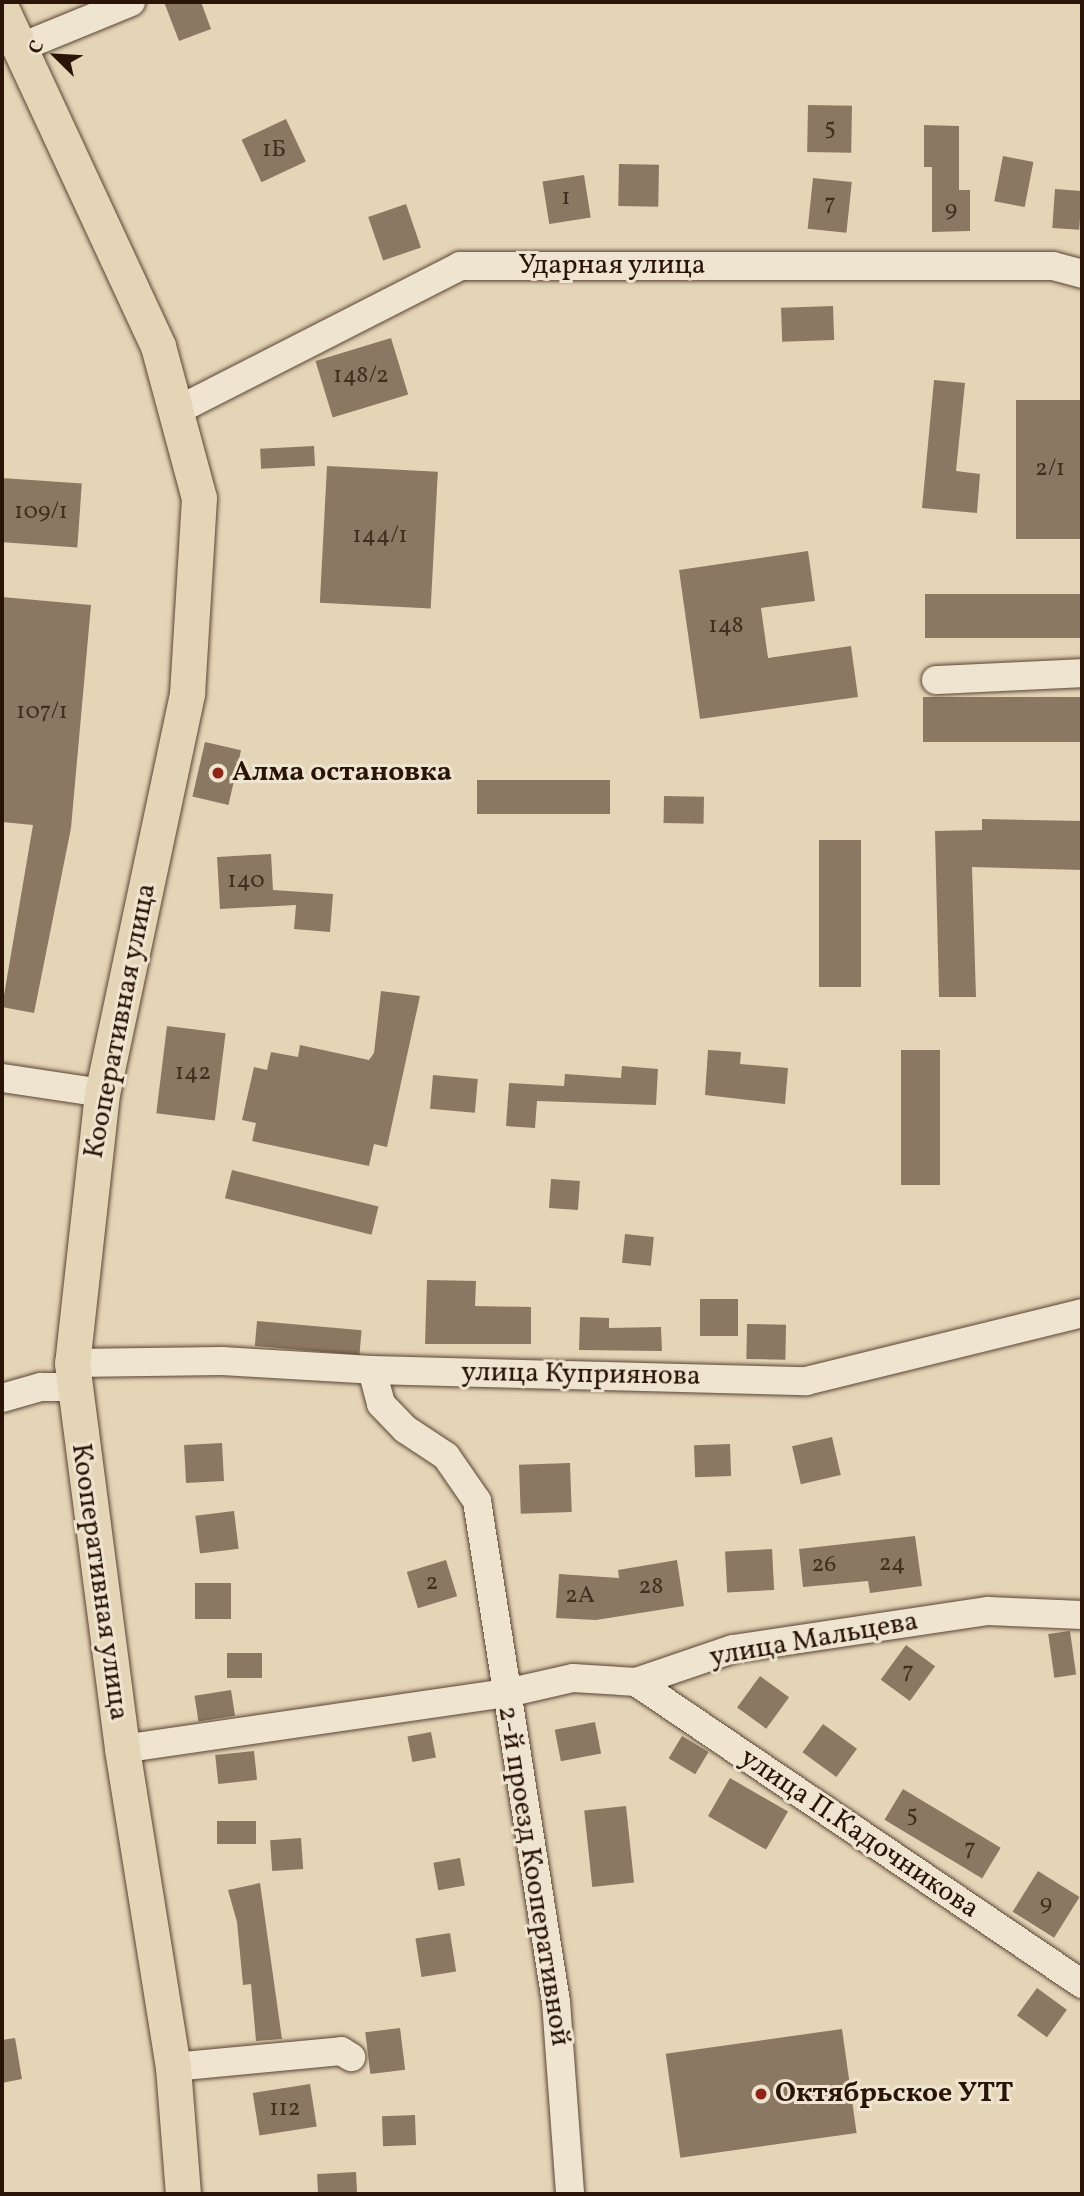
<!DOCTYPE html>
<meta charset="utf-8">
<style>
body{margin:0}
#map{position:relative;width:1084px;height:2196px;overflow:hidden;background:#e5d5b7;font-family:Vollkorn,serif}
div>[style]{position:absolute}
.building>*{inset:0;background:#8b7863;transform-origin:0 0}
.roads{filter:drop-shadow(0 0 2px #594433) drop-shadow(0 0 2px #594433)}
.minor>*{height:28px;margin:-14px;padding:0 14px;transform-origin:14px;border-radius:14px;background:#eee4d0}
.major>*{height:35px;margin:-17.5px;padding:0 17.5px;transform-origin:17.5px;border-radius:17.5px;background:#e5d5b7}
.dots>*{width:19px;height:19px;translate:-50% -50%;box-sizing:border-box;border:4px solid #eee4d0;border-radius:50%}
span{translate:-50% -50%;white-space:nowrap;text-align:center;line-height:1.15;-webkit-text-stroke:6px #eee4d0;paint-order:stroke}
.number-label{font-size:24px;color:#422d1e}
.number-label span{-webkit-text-stroke-width:0}
.street-label{font-size:28px;color:#2a1407}
.poi-label{font-size:28px;color:#2a1407;font-weight:700}
.left{translate:0 -50%;text-align:left}
.frame{position:absolute;inset:0;border:4px solid #2a1407;pointer-events:none}
.north{position:absolute;left:21px;top:21px;width:70px;height:70px;-webkit-text-stroke:5px #eee4d0;paint-order:stroke;rotate:294deg;font-size:19px;font-weight:700;line-height:28px;text-align:center;color:#2a1407}
.north::after{content:'';display:block;margin:auto;width:24px;height:32px;background:#2a1407;clip-path:polygon(50% 0,100% 100%,50% 72%,0 100%)}
</style>
<div id="map">
<div class="building">
<div style="clip-path:polygon(164px 2px,201px 2px,211px 29px,179px 41px)"></div>
<div style="left:808px;top:105px;width:44px;height:47px;rotate:1deg"></div>
<div style="left:286px;top:119px;width:47px;height:49px;rotate:65deg"></div>
<div style="clip-path:polygon(924px 125px,959px 126px,959px 190px,970px 190px,970px 231px,932px 232px,932px 167px,924px 167px)"></div>
<div style="left:1003px;top:156px;width:31px;height:46px;rotate:11deg"></div>
<div style="left:619px;top:164px;width:40px;height:42px;rotate:1deg"></div>
<div style="left:584px;top:175px;width:43px;height:42px;rotate:81deg"></div>
<div style="left:813px;top:178px;width:39px;height:51px;rotate:6deg"></div>
<div style="left:1055px;top:189px;width:27px;height:39px;rotate:4deg"></div>
<div style="left:406px;top:204px;width:46px;height:40px;rotate:71deg"></div>
<div style="left:833px;top:306px;width:34px;height:52px;rotate:88deg"></div>
<div style="left:391px;top:338px;width:59px;height:79px;rotate:73deg"></div>
<div style="clip-path:polygon(934px 380px,965px 383px,956px 471px,980px 474px,977px 513px,922px 508px)"></div>
<div style="left:1082px;top:400px;width:139px;height:66px;rotate:90deg"></div>
<div style="left:314px;top:446px;width:20px;height:54px;rotate:87deg"></div>
<div style="left:327px;top:466px;width:111px;height:137px;rotate:3deg"></div>
<div style="left:2px;top:478px;width:80px;height:64px;rotate:4deg"></div>
<div style="clip-path:polygon(808px 551px,815px 601px,761px 608px,768px 658px,851px 646px,858px 697px,700px 719px,679px 570px)"></div>
<div style="left:1082px;top:594px;width:44px;height:157px;rotate:90deg"></div>
<div style="clip-path:polygon(2px 597px,91px 605px,71px 828px,34px 1013px,2px 1007px,33px 825px,2px 822px)"></div>
<div style="left:1082px;top:697px;width:45px;height:159px;rotate:90deg"></div>
<div style="left:205px;top:742px;width:37px;height:56px;rotate:13deg"></div>
<div style="left:477px;top:780px;width:133px;height:34px"></div>
<div style="left:664px;top:796px;width:40px;height:27px;rotate:1deg"></div>
<div style="clip-path:polygon(982px 819px,1082px 821px,1082px 870px,972px 867px,976px 997px,939px 997px,935px 831px,982px 830px)"></div>
<div style="left:819px;top:840px;width:42px;height:147px"></div>
<div style="clip-path:polygon(271px 854px,273px 890px,333px 894px,330px 932px,294px 929px,296px 905px,220px 909px,217px 857px)"></div>
<div style="clip-path:polygon(381px 991px,420px 996px,387px 1147px,374px 1144px,369px 1166px,252px 1141px,256px 1123px,242px 1120px,254px 1067px,267px 1070px,271px 1052px,298px 1057px,300px 1045px,369px 1060px,374px 1053px)"></div>
<div style="left:167px;top:1026px;width:59px;height:88px;rotate:7deg"></div>
<div style="clip-path:polygon(708px 1050px,741px 1052px,740px 1064px,788px 1068px,785px 1104px,705px 1095px)"></div>
<div style="left:940px;top:1050px;width:135px;height:39px;rotate:90deg"></div>
<div style="clip-path:polygon(622px 1066px,658px 1069px,656px 1105px,537px 1101px,535px 1128px,506px 1126px,509px 1083px,564px 1086px,565px 1074px,621px 1078px)"></div>
<div style="left:433px;top:1075px;width:45px;height:34px;rotate:5deg"></div>
<div style="left:232px;top:1170px;width:151px;height:29px;rotate:14deg"></div>
<div style="left:551px;top:1179px;width:29px;height:29px;rotate:4deg"></div>
<div style="left:625px;top:1234px;width:29px;height:29px;rotate:6deg"></div>
<div style="clip-path:polygon(427px 1280px,476px 1281px,475px 1306px,531px 1307px,531px 1344px,425px 1344px)"></div>
<div style="left:700px;top:1299px;width:38px;height:37px"></div>
<div style="clip-path:polygon(580px 1317px,609px 1318px,609px 1328px,661px 1327px,662px 1351px,579px 1350px)"></div>
<div style="left:257px;top:1321px;width:105px;height:25px;rotate:5deg"></div>
<div style="left:747px;top:1324px;width:39px;height:35px;rotate:1deg"></div>
<div style="left:832px;top:1437px;width:39px;height:41px;rotate:77deg"></div>
<div style="left:222px;top:1443px;width:38px;height:38px;rotate:87deg"></div>
<div style="left:730px;top:1444px;width:32px;height:36px;rotate:88deg"></div>
<div style="left:570px;top:1463px;width:49px;height:51px;rotate:88deg"></div>
<div style="left:234px;top:1511px;width:38px;height:39px;rotate:83deg"></div>
<div style="clip-path:polygon(915px 1536px,922px 1586px,870px 1593px,868px 1581px,803px 1587px,799px 1549px)"></div>
<div style="left:772px;top:1549px;width:41px;height:47px;rotate:87deg"></div>
<div style="left:446px;top:1560px;width:38px;height:41px;rotate:73deg"></div>
<div style="clip-path:polygon(677px 1560px,684px 1606px,596px 1620px,556px 1618px,559px 1574px,619px 1578px,618px 1570px)"></div>
<div style="left:195px;top:1583px;width:36px;height:36px"></div>
<div style="left:1070px;top:1631px;width:44px;height:22px;rotate:82deg"></div>
<div style="left:906px;top:1645px;width:36px;height:43px;rotate:36deg"></div>
<div style="left:227px;top:1653px;width:35px;height:25px"></div>
<div style="left:760px;top:1676px;width:36px;height:39px;rotate:36deg"></div>
<div style="left:231px;top:1690px;width:26px;height:37px;rotate:81deg"></div>
<div style="left:595px;top:1722px;width:32px;height:41px;rotate:79deg"></div>
<div style="left:823px;top:1724px;width:42px;height:35px;rotate:36deg"></div>
<div style="left:431px;top:1732px;width:26px;height:24px;rotate:79deg"></div>
<div style="left:682px;top:1736px;width:31px;height:26px;rotate:31deg"></div>
<div style="left:254px;top:1751px;width:29px;height:39px;rotate:84deg"></div>
<div style="left:730px;top:1778px;width:67px;height:44px;rotate:30deg"></div>
<div style="left:903px;top:1789px;width:114px;height:36px;rotate:31deg"></div>
<div style="left:626px;top:1806px;width:77px;height:42px;rotate:84deg"></div>
<div style="left:256px;top:1821px;width:23px;height:39px;rotate:90deg"></div>
<div style="left:301px;top:1838px;width:31px;height:31px;rotate:86deg"></div>
<div style="left:460px;top:1858px;width:28px;height:27px;rotate:80deg"></div>
<div style="left:1038px;top:1871px;width:49px;height:48px;rotate:32deg"></div>
<div style="clip-path:polygon(260px 1883px,282px 2039px,256px 2041px,251px 1984px,243px 1985px,237px 1922px,228px 1890px)"></div>
<div style="left:450px;top:1933px;width:39px;height:35px;rotate:81deg"></div>
<div style="left:1037px;top:1988px;width:37px;height:34px;rotate:36deg"></div>
<div style="left:400px;top:2028px;width:42px;height:35px;rotate:83deg"></div>
<div style="left:842px;top:2029px;width:105px;height:178px;rotate:82deg"></div>
<div style="clip-path:polygon(15px 2038px,22px 2079px,2px 2083px,2px 2040px)"></div>
<div style="left:310px;top:2084px;width:43px;height:58px;rotate:81deg"></div>
<div style="left:415px;top:2115px;width:30px;height:33px;rotate:88deg"></div>
<div style="left:356px;top:2172px;width:22px;height:39px;rotate:87deg"></div>
</div>
<div class="roads">
<div class="minor">
<div style="left:19px;top:48px;width:121px;rotate:-22.3deg"></div>
<div style="left:176px;top:411px;width:319px;rotate:-27deg"></div>
<div style="left:460px;top:266px;width:593px"></div>
<div style="left:1053px;top:266px;width:30px;rotate:15deg"></div>
<div style="left:936px;top:680px;width:146px;rotate:-2.7deg"></div>
<div style="left:2px;top:1078px;width:101px;rotate:8.5deg"></div>
<div style="left:72px;top:1363px;width:150px;rotate:-0.8deg"></div>
<div style="left:222px;top:1361px;width:150px;rotate:3.4deg"></div>
<div style="left:372px;top:1370px;width:434px;rotate:1.5deg"></div>
<div style="left:806px;top:1381px;width:284px;rotate:-13.8deg"></div>
<div style="left:372px;top:1370px;width:35px;rotate:75deg"></div>
<div style="left:381px;top:1404px;width:35px;rotate:46deg"></div>
<div style="left:405px;top:1429px;width:49px;rotate:33.4deg"></div>
<div style="left:446px;top:1456px;width:55px;rotate:55.4deg"></div>
<div style="left:477px;top:1501px;width:507px;rotate:81.04deg"></div>
<div style="left:556px;top:2002px;width:193px;rotate:85.8deg"></div>
<div style="left:2px;top:1398px;width:41px;rotate:-15.8deg"></div>
<div style="left:41px;top:1387px;width:31px"></div>
<div style="left:636px;top:1682px;width:539px;rotate:34.1deg"></div>
<div style="left:122px;top:1749px;width:389px;rotate:-8.3deg"></div>
<div style="left:507px;top:1693px;width:68px;rotate:-12.8deg"></div>
<div style="left:573px;top:1678px;width:63px;rotate:3.6deg"></div>
<div style="left:636px;top:1682px;width:102px;rotate:-18.8deg"></div>
<div style="left:733px;top:1649px;width:258px;rotate:-8.5deg"></div>
<div style="left:988px;top:1611px;width:94px;rotate:2.4deg"></div>
<div style="left:173px;top:2067px;width:169px;rotate:-5.4deg"></div>
<div style="left:341px;top:2051px;width:12px;rotate:31deg"></div>
</div>
<div class="major">
<div style="left:2px;top:10px;width:370px;rotate:65.1deg"></div>
<div style="left:158px;top:346px;width:157px;rotate:74.9deg"></div>
<div style="left:199px;top:498px;width:196px;rotate:93.5deg"></div>
<div style="left:187px;top:694px;width:408px;rotate:102deg"></div>
<div style="left:102px;top:1093px;width:272px;rotate:96.3deg"></div>
<div style="left:72px;top:1363px;width:389px;rotate:82.6deg"></div>
<div style="left:122px;top:1749px;width:322px;rotate:80.9deg"></div>
<div style="left:173px;top:2067px;width:127px;rotate:85.5deg"></div>
</div>
</div>
<div class="dots">
<div style="left:218px;top:773px;background:#8f2418"></div>
<div style="left:761px;top:2094px;background:#8f2418"></div>
</div>
<div class="number-label">
<span style="left:830px;top:129px">5</span>
<span style="left:274px;top:151px">1Б</span>
<span style="left:566px;top:199px">1</span>
<span style="left:830px;top:205px">7</span>
<span style="left:951px;top:211px">9</span>
<span style="left:361px;top:377px">148/2</span>
<span style="left:1050px;top:470px">2/1</span>
<span style="left:41px;top:513px">109/1</span>
<span style="left:380px;top:537px">144/1</span>
<span style="left:726px;top:627px">148</span>
<span style="left:42px;top:713px">107/1</span>
<span style="left:246px;top:882px">140</span>
<span style="left:193px;top:1074px">142</span>
<span style="left:892px;top:1565px">24</span>
<span style="left:824px;top:1566px">26</span>
<span style="left:432px;top:1584px">2</span>
<span style="left:651px;top:1588px">28</span>
<span style="left:580px;top:1597px">2А</span>
<span style="left:908px;top:1673px">7</span>
<span style="left:912px;top:1816px">5</span>
<span style="left:970px;top:1850px">7</span>
<span style="left:1046px;top:1905px">9</span>
<span style="left:285px;top:2110px">112</span>
</div>
<div class="street-label">
<span style="left:612px;top:266px">Ударная улица</span>
<span style="left:121px;top:1021px;rotate:-79deg">Кооперативная улица</span>
<span style="left:581px;top:1375px;rotate:1deg">улица Куприянова</span>
<span style="left:99px;top:1582px;rotate:82deg">Кооперативная улица</span>
<span style="left:814px;top:1640px;rotate:-10deg">улица Мальцева</span>
<span style="left:859px;top:1834px;rotate:34deg">улица П.Кадочникова</span>
<span style="left:533px;top:1876px;rotate:81deg">2-й проезд Кооперативной</span>
</div>
<div class="poi-label">
<span class="left" style="left:232px;top:773px">Алма остановка</span>
<span class="left" style="left:775px;top:2094px">Октябрьское УТТ</span>
</div>
<div class="frame"></div>
<div class="north">С</div>
</div>
